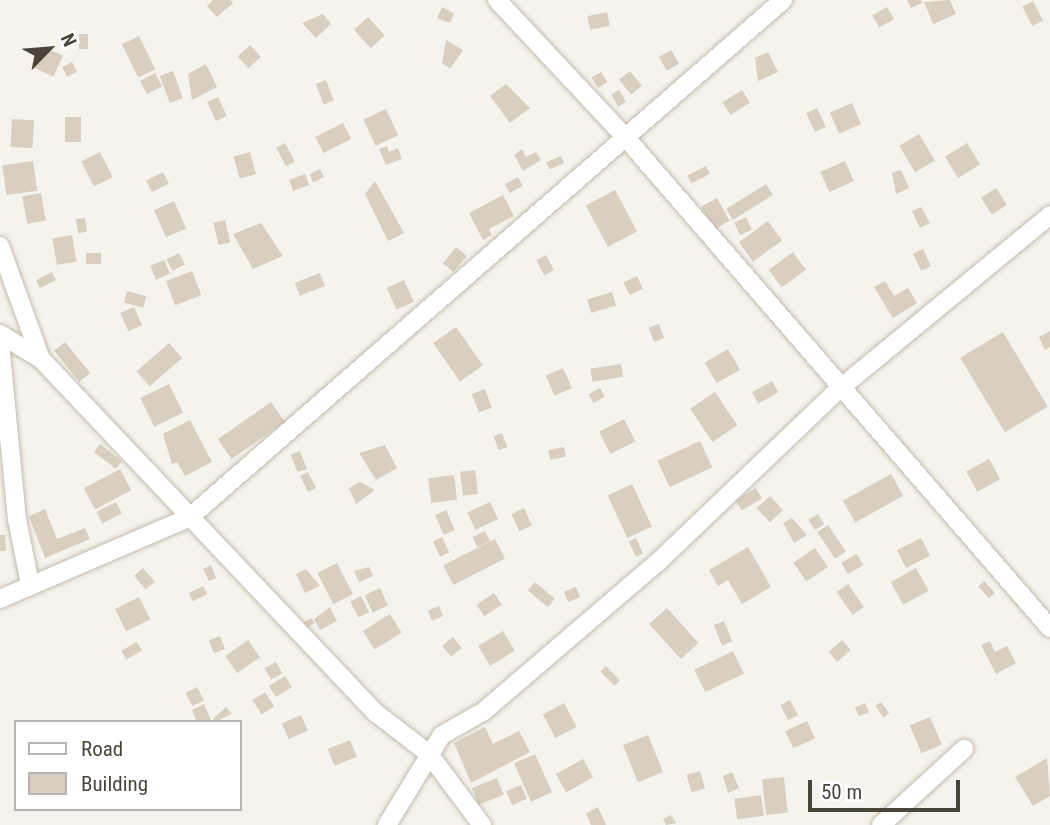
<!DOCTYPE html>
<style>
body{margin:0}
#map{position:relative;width:1050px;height:825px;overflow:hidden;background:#f6f3ec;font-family:"Roboto Condensed",sans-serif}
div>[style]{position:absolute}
.building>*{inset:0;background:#d8cfc1;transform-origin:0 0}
.roads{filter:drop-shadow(0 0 2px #c2bbae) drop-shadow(0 0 2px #c2bbae)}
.street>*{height:18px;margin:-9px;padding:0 9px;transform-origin:9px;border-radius:9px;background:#fff}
span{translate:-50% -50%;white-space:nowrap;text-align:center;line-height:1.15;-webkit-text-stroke:6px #fff;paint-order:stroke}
.legend{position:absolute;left:14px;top:720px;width:228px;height:91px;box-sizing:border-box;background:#fff;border:2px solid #b7b4b0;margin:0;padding:9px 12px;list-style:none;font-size:21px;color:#4b4439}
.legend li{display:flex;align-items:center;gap:14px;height:35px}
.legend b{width:35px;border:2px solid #b7b4b0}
.north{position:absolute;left:14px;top:14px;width:70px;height:70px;-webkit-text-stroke:5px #fff;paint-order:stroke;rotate:65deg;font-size:19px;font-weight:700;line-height:28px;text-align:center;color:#4b4439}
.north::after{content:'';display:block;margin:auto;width:24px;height:32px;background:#4b4439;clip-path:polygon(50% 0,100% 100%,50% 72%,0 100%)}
.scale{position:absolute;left:808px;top:780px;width:152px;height:32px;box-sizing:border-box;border:4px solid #4b4439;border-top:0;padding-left:9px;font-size:21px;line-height:24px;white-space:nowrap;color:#4b4439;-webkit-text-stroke:5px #fff;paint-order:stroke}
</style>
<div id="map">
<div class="building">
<div style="clip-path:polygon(213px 0,231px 0,233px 3px,217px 17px,207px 6px)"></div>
<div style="clip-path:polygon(907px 0,921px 0,922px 3px,911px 8px)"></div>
<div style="clip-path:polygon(950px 0,956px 14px,933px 24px,924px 2px)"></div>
<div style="left:1033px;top:1px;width:22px;height:12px;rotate:63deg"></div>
<div style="clip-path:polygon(442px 7px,454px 13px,450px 23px,437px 18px)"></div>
<div style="left:887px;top:7px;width:14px;height:17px;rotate:60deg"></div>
<div style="left:607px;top:12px;width:14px;height:20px;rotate:78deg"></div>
<div style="clip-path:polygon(323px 14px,331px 24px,316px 38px,302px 23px)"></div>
<div style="left:368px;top:17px;width:25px;height:19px;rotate:48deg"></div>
<div style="left:79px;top:34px;width:9px;height:15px"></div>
<div style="left:139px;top:36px;width:37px;height:19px;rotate:64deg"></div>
<div style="clip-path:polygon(446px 40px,463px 50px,450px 69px,442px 63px)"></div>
<div style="left:250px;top:45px;width:16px;height:17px;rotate:47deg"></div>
<div style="left:44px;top:47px;width:21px;height:23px;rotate:25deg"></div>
<div style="left:671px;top:50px;width:16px;height:14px;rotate:60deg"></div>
<div style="clip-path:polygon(768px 52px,778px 72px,758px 81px,755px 58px)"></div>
<div style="left:72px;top:62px;width:11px;height:11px;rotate:63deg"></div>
<div style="clip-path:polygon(206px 64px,217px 87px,192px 100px,188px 74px)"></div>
<div style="left:173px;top:71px;width:29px;height:14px;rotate:70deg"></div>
<div style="left:630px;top:71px;width:19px;height:14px;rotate:51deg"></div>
<div style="left:601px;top:72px;width:12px;height:11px;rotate:59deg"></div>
<div style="left:155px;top:73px;width:15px;height:17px;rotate:62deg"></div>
<div style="left:326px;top:80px;width:22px;height:11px;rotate:69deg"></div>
<div style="clip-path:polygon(506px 84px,530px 108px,510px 123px,490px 96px)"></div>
<div style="left:619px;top:90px;width:14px;height:9px;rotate:60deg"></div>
<div style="left:742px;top:90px;width:15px;height:23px;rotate:58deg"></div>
<div style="left:218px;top:97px;width:21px;height:12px;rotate:65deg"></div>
<div style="left:852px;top:103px;width:23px;height:24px;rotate:67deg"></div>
<div style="left:817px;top:108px;width:21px;height:12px;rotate:65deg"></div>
<div style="left:386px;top:109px;width:29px;height:25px;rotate:65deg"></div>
<div style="left:65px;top:117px;width:16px;height:25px"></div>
<div style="left:12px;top:119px;width:22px;height:28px;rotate:3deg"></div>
<div style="left:343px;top:123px;width:18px;height:31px;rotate:63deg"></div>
<div style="left:919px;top:134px;width:31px;height:23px;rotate:59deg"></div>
<div style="left:285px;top:143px;width:21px;height:10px;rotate:62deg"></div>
<div style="left:967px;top:143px;width:25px;height:26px;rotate:58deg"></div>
<div style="clip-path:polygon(387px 146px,389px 152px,398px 148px,402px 159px,386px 165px,379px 149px)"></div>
<div style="clip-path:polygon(522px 149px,526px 157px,536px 152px,541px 160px,523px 171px,514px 155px)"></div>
<div style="left:100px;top:152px;width:28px;height:21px;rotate:63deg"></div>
<div style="left:250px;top:152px;width:23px;height:17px;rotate:75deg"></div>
<div style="left:561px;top:156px;width:8px;height:16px;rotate:67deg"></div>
<div style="left:33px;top:161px;width:30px;height:31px;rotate:82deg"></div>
<div style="left:845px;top:161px;width:22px;height:27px;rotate:66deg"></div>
<div style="left:706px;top:166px;width:9px;height:21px;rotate:63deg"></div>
<div style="left:320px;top:169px;width:9px;height:12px;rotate:63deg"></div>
<div style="clip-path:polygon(901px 170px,909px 188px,896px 194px,892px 173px)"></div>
<div style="left:163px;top:172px;width:13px;height:19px;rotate:63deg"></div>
<div style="left:305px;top:174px;width:12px;height:17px;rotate:70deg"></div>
<div style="left:518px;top:177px;width:10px;height:15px;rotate:61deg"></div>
<div style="clip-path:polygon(375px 181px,404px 233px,388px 241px,365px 194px)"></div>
<div style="left:766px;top:184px;width:13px;height:47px;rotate:58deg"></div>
<div style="left:996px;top:188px;width:20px;height:18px;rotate:57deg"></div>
<div style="left:615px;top:190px;width:47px;height:33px;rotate:62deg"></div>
<div style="left:41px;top:193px;width:28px;height:19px;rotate:80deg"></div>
<div style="clip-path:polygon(503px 195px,514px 216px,489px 229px,492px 235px,483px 240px,469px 213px)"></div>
<div style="left:717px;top:198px;width:26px;height:18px;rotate:61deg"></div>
<div style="left:174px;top:201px;width:30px;height:22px;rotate:66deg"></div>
<div style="clip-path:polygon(921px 207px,930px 223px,920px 228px,912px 211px)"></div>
<div style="left:746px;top:217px;width:14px;height:13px;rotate:65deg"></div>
<div style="left:85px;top:218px;width:14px;height:9px;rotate:82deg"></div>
<div style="left:225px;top:220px;width:23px;height:12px;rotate:77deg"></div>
<div style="left:768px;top:221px;width:24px;height:36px;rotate:54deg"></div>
<div style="clip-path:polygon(261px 223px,283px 256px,253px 269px,233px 234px)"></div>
<div style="left:72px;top:235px;width:27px;height:20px;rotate:80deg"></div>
<div style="left:456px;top:247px;width:14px;height:21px;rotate:39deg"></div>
<div style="left:923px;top:249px;width:19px;height:11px;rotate:65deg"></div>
<div style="left:793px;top:252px;width:22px;height:30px;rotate:54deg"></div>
<div style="left:86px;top:253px;width:15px;height:11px"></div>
<div style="left:179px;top:253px;width:13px;height:14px;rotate:63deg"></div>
<div style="left:546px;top:255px;width:17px;height:11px;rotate:62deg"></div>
<div style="left:164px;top:260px;width:15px;height:15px;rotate:67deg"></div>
<div style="left:192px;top:271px;width:26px;height:28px;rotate:69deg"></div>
<div style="left:52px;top:272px;width:9px;height:18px;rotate:63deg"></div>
<div style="left:320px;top:273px;width:14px;height:27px;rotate:69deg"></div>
<div style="left:637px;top:276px;width:14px;height:15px;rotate:65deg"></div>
<div style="left:404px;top:280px;width:24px;height:19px;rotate:66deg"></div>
<div style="clip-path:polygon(885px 281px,894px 296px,908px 288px,917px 303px,893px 318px,874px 287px)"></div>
<div style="left:127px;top:291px;width:20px;height:12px;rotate:15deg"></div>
<div style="left:612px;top:292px;width:14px;height:26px;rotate:73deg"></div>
<div style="left:134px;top:307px;width:20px;height:15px;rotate:66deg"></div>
<div style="left:659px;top:324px;width:15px;height:11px;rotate:70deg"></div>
<div style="left:456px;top:327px;width:47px;height:28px;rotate:55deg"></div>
<div style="clip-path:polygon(1050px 331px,1050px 347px,1045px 350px,1039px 337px)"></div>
<div style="left:1003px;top:332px;width:87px;height:50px;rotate:59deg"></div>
<div style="left:65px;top:342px;width:40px;height:14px;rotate:51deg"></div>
<div style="left:169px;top:343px;width:20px;height:43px;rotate:49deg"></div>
<div style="left:728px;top:349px;width:24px;height:27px;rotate:60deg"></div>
<div style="left:621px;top:364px;width:13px;height:31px;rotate:81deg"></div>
<div style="left:563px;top:368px;width:22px;height:19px;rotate:66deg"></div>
<div style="left:772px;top:381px;width:13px;height:23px;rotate:61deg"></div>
<div style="left:169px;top:384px;width:32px;height:32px;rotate:64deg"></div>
<div style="left:600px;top:388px;width:10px;height:13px;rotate:61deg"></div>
<div style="left:485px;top:389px;width:20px;height:14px;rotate:70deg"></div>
<div style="left:715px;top:392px;width:40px;height:30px;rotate:56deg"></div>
<div style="left:271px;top:402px;width:24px;height:65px;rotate:55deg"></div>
<div style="left:624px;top:419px;width:25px;height:28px;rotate:63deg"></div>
<div style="clip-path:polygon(190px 420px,212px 462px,185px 476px,177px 462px,172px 464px,163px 434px)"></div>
<div style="left:502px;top:433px;width:15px;height:9px;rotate:70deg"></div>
<div style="left:700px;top:441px;width:29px;height:47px;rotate:65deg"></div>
<div style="left:100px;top:444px;width:28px;height:10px;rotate:38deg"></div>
<div style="clip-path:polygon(385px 445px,397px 468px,376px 480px,359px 453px)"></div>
<div style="left:564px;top:447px;width:10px;height:16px;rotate:79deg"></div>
<div style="left:300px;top:451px;width:19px;height:10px;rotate:69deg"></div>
<div style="left:989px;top:459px;width:23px;height:26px;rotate:61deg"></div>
<div style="left:120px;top:469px;width:24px;height:41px;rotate:62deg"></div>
<div style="left:475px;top:470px;width:24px;height:15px;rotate:83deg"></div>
<div style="left:308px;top:472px;width:18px;height:9px;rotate:63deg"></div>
<div style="left:891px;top:474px;width:25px;height:55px;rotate:61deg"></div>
<div style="left:454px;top:475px;width:25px;height:26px;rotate:83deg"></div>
<div style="clip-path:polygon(360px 482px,375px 490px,356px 504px,349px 488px)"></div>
<div style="left:632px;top:484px;width:47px;height:27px;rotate:65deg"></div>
<div style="left:756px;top:488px;width:12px;height:24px;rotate:59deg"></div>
<div style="left:770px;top:496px;width:19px;height:18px;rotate:47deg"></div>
<div style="left:116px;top:502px;width:13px;height:22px;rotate:63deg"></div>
<div style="left:490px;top:502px;width:19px;height:25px;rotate:65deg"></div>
<div style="left:524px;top:508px;width:19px;height:14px;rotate:65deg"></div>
<div style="clip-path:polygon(45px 509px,57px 539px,85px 528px,90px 539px,45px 558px,29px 516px)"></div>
<div style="left:446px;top:510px;width:22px;height:12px;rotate:66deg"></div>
<div style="left:818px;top:514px;width:12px;height:11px;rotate:59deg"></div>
<div style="clip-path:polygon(792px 518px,807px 535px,794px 543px,783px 523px)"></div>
<div style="left:828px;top:525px;width:32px;height:13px;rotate:56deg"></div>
<div style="left:485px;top:531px;width:11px;height:14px;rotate:63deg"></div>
<div style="clip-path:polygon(0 535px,5px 535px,6px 551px,0 551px)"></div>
<div style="left:442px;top:537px;width:17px;height:10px;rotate:65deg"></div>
<div style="left:636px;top:538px;width:17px;height:8px;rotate:65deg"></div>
<div style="left:921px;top:538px;width:20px;height:27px;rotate:63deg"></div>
<div style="left:495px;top:539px;width:22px;height:58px;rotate:63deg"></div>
<div style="clip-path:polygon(748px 547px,771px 587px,742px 604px,728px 580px,718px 586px,709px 570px)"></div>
<div style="left:815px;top:548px;width:23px;height:26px;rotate:56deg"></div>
<div style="left:857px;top:554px;width:13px;height:18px;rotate:61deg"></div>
<div style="left:337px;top:563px;width:35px;height:22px;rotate:63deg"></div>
<div style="clip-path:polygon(211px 565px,216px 578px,209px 581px,203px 569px)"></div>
<div style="clip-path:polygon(369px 567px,373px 576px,359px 582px,354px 571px)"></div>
<div style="left:143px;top:568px;width:18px;height:12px;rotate:49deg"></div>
<div style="left:916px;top:568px;width:26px;height:29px;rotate:61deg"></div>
<div style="clip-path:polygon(306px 569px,320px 586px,305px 593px,296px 574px)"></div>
<div style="left:984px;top:581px;width:16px;height:8px;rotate:47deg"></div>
<div style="left:535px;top:582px;width:26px;height:11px;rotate:40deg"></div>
<div style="left:848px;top:584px;width:28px;height:14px;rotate:55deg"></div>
<div style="left:203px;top:586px;width:9px;height:16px;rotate:63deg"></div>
<div style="left:576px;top:587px;width:11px;height:13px;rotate:68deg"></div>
<div style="left:380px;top:588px;width:19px;height:17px;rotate:65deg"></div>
<div style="left:494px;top:593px;width:14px;height:21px;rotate:56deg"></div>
<div style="left:361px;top:596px;width:18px;height:12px;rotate:63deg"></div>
<div style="left:139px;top:597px;width:25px;height:27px;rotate:63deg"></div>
<div style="left:439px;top:606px;width:11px;height:12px;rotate:68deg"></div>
<div style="clip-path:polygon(330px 607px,337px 621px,320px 630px,314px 619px)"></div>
<div style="left:667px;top:608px;width:47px;height:24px;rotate:48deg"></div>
<div style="left:390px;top:614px;width:22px;height:32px;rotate:58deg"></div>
<div style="clip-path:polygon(311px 618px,315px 623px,307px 628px,303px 623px)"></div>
<div style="left:724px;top:621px;width:22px;height:11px;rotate:68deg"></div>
<div style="left:503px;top:631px;width:23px;height:29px;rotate:59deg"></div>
<div style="left:220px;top:636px;width:14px;height:12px;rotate:69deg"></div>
<div style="left:453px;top:637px;width:14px;height:14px;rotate:51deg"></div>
<div style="left:248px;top:640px;width:21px;height:28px;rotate:55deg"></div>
<div style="left:842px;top:640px;width:13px;height:18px;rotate:48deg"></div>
<div style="clip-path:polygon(990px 641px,995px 652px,1007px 646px,1016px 663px,996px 674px,981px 645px)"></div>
<div style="left:137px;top:642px;width:10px;height:18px;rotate:61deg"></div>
<div style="left:733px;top:651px;width:25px;height:43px;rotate:64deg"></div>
<div style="left:276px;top:662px;width:13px;height:13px;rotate:61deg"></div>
<div style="left:606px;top:666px;width:20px;height:8px;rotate:45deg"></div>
<div style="left:285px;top:676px;width:13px;height:19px;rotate:58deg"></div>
<div style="left:197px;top:687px;width:15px;height:13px;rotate:62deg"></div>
<div style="left:265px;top:692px;width:17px;height:15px;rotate:57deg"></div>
<div style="left:790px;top:700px;width:17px;height:11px;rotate:62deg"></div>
<div style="left:881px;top:702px;width:14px;height:7px;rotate:54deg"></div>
<div style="left:564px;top:703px;width:27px;height:24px;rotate:62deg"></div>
<div style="left:865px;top:703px;width:10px;height:11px;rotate:66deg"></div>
<div style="clip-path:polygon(204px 704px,212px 722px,197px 722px,192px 710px)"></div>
<div style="clip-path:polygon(226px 707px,232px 714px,215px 722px,213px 719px)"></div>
<div style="left:301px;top:715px;width:17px;height:21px;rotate:66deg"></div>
<div style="left:930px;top:717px;width:30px;height:22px;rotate:67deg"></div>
<div style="left:807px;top:721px;width:19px;height:24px;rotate:65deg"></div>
<div style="clip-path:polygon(485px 727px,493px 744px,519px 731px,530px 752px,471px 783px,454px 743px)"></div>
<div style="left:648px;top:735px;width:40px;height:27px;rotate:68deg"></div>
<div style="left:350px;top:740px;width:18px;height:24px;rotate:68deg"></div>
<div style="left:535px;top:754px;width:42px;height:23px;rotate:66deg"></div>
<div style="clip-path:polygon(1047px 758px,1050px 796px,1033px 806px,1015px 777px)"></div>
<div style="left:583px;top:759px;width:21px;height:31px;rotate:61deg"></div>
<div style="left:700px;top:771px;width:18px;height:14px;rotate:74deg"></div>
<div style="clip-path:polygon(732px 772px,739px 788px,728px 793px,723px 776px)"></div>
<div style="left:784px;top:777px;width:36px;height:22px;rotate:84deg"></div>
<div style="left:497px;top:778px;width:18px;height:27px;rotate:68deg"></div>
<div style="left:521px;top:785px;width:15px;height:16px;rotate:67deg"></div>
<div style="left:761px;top:795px;width:21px;height:27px;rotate:82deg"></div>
<div style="clip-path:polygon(598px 807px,606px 825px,591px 825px,586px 813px)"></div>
<div style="clip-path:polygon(671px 815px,676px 823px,666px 825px,663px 819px)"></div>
</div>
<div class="roads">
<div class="street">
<div style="left:497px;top:0;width:189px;rotate:46.9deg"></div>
<div style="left:626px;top:138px;width:648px;rotate:49.13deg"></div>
<div style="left:0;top:246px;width:120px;rotate:70.1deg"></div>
<div style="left:0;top:334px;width:48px;rotate:31.4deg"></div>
<div style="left:41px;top:359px;width:487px;rotate:46.6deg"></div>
<div style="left:376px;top:713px;width:67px;rotate:37.7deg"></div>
<div style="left:429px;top:754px;width:89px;rotate:53.3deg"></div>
<div style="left:0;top:343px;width:177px;rotate:84.5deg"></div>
<div style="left:17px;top:519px;width:66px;rotate:78.7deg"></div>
<div style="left:0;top:599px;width:207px;rotate:-23.3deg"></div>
<div style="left:190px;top:517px;width:787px;rotate:-41.08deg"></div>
<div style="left:387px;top:825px;width:105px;rotate:-58.6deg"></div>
<div style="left:442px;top:735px;width:48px;rotate:-29.7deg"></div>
<div style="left:484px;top:711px;width:229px;rotate:-40.6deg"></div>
<div style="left:658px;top:562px;width:249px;rotate:-43.7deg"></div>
<div style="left:838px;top:390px;width:275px;rotate:-39.5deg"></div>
<div style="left:881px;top:825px;width:113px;rotate:-42.5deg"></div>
</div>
</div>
<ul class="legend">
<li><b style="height:9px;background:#fff"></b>Road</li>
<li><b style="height:19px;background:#d8cfc1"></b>Building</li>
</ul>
<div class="north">N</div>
<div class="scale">50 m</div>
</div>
